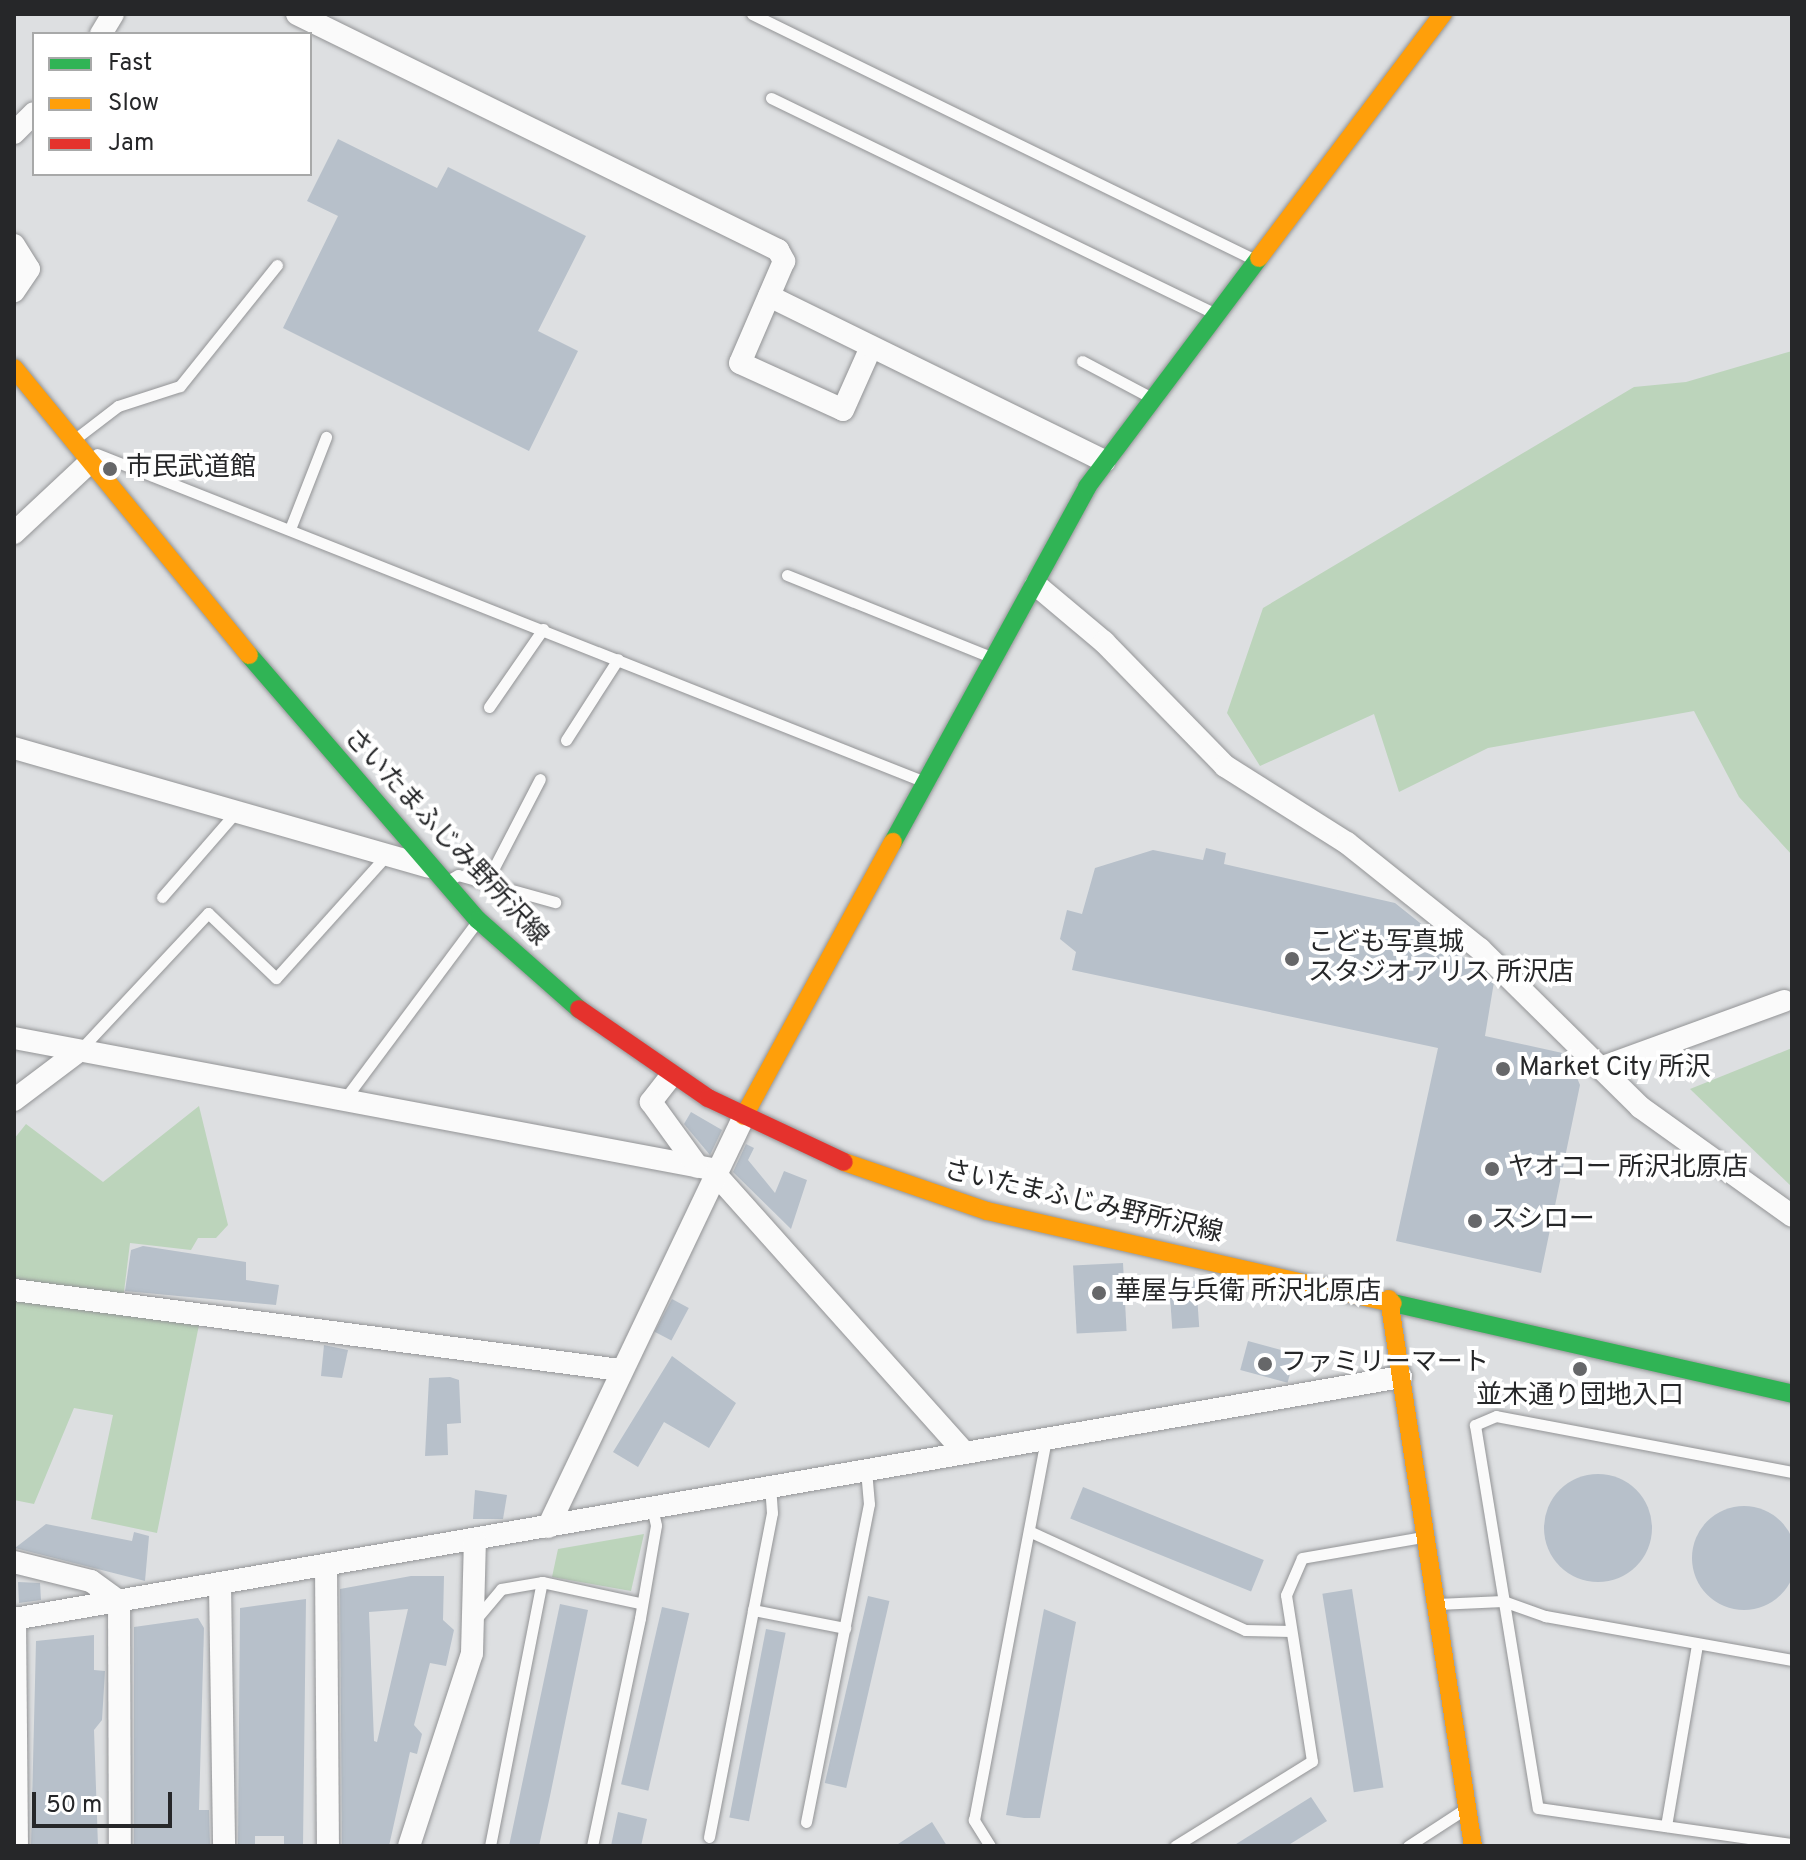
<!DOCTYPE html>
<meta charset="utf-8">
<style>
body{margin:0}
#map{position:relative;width:1806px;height:1860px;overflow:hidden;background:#dddfe1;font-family:Overpass,"Noto Sans JP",sans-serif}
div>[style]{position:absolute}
.green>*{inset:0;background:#bcd4bb}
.building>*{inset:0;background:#b7c0ca;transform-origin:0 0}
.round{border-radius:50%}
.roads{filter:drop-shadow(0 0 2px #939496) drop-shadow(0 0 2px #939496)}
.lane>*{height:11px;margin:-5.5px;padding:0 5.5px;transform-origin:5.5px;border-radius:5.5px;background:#fafafa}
.street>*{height:22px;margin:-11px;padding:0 11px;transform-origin:11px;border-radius:11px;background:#fafafa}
.fast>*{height:18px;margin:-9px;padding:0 9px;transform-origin:9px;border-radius:9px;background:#30b455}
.slow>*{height:18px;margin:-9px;padding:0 9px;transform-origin:9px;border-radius:9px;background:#ff9f0a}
.jam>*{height:18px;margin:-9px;padding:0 9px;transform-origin:9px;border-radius:9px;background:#e5322d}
.dots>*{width:22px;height:22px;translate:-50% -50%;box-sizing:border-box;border:4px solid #fff;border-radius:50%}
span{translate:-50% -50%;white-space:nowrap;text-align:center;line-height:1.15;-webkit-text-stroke:8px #fff;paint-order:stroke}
.poi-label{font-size:26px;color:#262729}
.left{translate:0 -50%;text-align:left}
.street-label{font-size:26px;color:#262729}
.frame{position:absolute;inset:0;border:16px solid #262729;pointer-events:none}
.legend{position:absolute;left:32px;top:32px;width:280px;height:144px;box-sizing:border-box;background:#fff;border:2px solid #a8a9a9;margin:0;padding:10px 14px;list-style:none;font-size:24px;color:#262729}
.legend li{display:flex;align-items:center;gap:16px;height:40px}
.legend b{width:40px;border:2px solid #a8a9a9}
.scale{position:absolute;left:32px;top:1792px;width:140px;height:36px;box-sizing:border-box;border:4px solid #262729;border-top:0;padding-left:10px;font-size:24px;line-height:28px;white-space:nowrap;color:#262729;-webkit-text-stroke:6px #fff;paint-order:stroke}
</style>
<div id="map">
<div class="green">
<div style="clip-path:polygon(1792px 351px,1792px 855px,1739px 797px,1694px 711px,1488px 748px,1399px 792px,1374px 714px,1260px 766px,1227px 713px,1263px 608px,1634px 387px,1686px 382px)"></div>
<div style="clip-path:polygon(1792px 1048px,1792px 1187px,1690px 1089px)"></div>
<div style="clip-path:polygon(199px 1106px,228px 1225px,216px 1238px,198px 1238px,191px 1250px,130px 1243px,122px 1308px,200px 1320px,157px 1533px,91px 1519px,113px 1415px,74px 1408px,34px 1504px,14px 1500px,14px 1139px,26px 1124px,103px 1182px)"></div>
<div style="clip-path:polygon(644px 1534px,631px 1591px,552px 1577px,558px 1549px)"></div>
</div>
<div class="building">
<div style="clip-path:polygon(338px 139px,437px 188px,448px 167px,586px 236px,538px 331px,578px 351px,529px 451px,283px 328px,338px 216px,307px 201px)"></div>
<div style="clip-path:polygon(1206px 848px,1226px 853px,1224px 864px,1395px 903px,1494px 982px,1485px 1036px,1567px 1054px,1580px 1085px,1541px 1273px,1396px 1241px,1438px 1048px,1072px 970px,1076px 952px,1060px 939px,1067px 910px,1082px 914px,1095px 868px,1153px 850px,1203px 860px)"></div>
<div style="clip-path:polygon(691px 1112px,722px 1130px,710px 1155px,684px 1124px)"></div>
<div style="clip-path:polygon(746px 1144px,754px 1148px,748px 1160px,775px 1193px,784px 1171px,807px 1180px,791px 1229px,733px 1172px)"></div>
<div style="clip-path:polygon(143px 1246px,246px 1262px,246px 1280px,279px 1285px,276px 1305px,125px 1291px,131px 1250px)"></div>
<div style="left:1123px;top:1263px;width:68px;height:50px;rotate:87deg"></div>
<div style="left:1196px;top:1281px;width:46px;height:27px;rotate:86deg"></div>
<div style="left:672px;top:1299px;width:19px;height:37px;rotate:28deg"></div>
<div style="left:1248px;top:1341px;width:49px;height:30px;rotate:15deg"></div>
<div style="clip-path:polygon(324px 1345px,348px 1350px,342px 1378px,321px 1376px)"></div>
<div style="clip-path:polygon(672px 1356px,736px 1403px,709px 1448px,664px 1422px,638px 1467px,613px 1452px)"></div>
<div style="clip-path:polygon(450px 1377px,459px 1380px,461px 1423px,447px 1424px,448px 1455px,425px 1456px,429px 1378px)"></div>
<div class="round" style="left:1544px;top:1474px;width:108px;height:108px"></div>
<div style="left:1083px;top:1487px;width:195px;height:34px;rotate:22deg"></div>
<div style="clip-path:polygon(475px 1490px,507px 1495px,503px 1519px,473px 1519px)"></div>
<div class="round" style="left:1692px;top:1506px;width:104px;height:104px"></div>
<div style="clip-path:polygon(46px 1524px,132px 1541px,134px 1532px,149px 1536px,145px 1581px,15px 1548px)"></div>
<div style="clip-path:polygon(evenodd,411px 1576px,444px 1576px,443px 1620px,454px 1630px,446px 1666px,430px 1663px,414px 1725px,422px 1734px,417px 1754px,410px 1752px,389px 1846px,342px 1846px,340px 1589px,411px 1576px,408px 1609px,377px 1742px,374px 1741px,369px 1612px,408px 1609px)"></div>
<div style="clip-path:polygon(18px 1582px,40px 1583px,41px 1600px,19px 1603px)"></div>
<div style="left:1352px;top:1589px;width:201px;height:30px;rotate:81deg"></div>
<div style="left:868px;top:1596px;width:22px;height:192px;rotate:13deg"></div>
<div style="clip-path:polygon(306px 1599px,303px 1846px,284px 1846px,284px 1836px,255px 1836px,255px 1846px,238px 1846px,240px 1608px)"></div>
<div style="clip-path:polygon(560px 1604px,588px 1610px,550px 1796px,539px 1846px,509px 1846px)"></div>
<div style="left:662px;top:1607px;width:28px;height:182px;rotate:13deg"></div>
<div style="clip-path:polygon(1044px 1609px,1076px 1622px,1040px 1818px,1024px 1818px,1006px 1815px)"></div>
<div style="clip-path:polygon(198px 1618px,204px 1628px,199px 1810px,209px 1810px,210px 1846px,134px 1846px,134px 1627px)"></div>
<div style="left:766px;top:1629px;width:20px;height:192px;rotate:11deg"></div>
<div style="clip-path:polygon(94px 1635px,94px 1670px,105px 1671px,102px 1720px,94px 1730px,98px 1846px,31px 1846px,36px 1641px)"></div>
<div style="clip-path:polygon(1311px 1797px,1327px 1821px,1287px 1846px,1233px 1846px)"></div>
<div style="clip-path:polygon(618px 1812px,647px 1819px,641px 1846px,611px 1846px)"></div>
<div style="clip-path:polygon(932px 1822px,947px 1846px,895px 1846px,918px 1831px)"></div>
</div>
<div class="roads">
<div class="lane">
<div style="left:752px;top:14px;width:562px;rotate:26.06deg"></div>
<div style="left:771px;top:98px;width:495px;rotate:25.9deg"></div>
<div style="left:1082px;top:361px;width:77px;rotate:27.9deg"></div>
<div style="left:75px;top:439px;width:54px;rotate:-37.5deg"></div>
<div style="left:118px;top:406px;width:65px;rotate:-17.9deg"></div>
<div style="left:180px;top:386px;width:155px;rotate:-51.3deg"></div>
<div style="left:97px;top:454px;width:891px;rotate:21.61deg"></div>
<div style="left:290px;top:529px;width:99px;rotate:-68.6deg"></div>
<div style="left:787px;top:575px;width:220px;rotate:21.9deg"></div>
<div style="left:489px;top:707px;width:95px;rotate:-55.3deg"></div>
<div style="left:566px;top:740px;width:96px;rotate:-57.3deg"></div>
<div style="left:449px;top:880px;width:10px;rotate:-29deg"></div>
<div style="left:458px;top:875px;width:101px;rotate:15.6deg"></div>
<div style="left:486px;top:883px;width:117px;rotate:-62.6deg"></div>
<div style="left:162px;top:897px;width:113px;rotate:-49deg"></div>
<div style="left:79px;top:1051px;width:189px;rotate:-46.9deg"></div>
<div style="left:208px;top:913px;width:94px;rotate:43.7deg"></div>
<div style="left:276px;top:978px;width:164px;rotate:-48deg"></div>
<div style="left:344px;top:1100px;width:219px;rotate:-53.3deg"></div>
<div style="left:1792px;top:1472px;width:301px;rotate:-169.3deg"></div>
<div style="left:1496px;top:1416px;width:23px;rotate:157deg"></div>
<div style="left:1475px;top:1425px;width:388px;rotate:80.7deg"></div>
<div style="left:1538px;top:1808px;width:257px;rotate:8.1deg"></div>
<div style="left:1031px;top:1532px;width:235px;rotate:24.6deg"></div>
<div style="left:1245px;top:1630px;width:46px;rotate:1.2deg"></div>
<div style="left:1437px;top:1604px;width:66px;rotate:-2.6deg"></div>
<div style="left:1503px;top:1601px;width:45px;rotate:19.7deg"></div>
<div style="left:1545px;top:1616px;width:251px;rotate:10.1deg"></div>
<div style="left:753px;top:1610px;width:94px;rotate:11.1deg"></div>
<div style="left:476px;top:1619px;width:39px;rotate:-50deg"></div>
<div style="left:501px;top:1589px;width:42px;rotate:-9.7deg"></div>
<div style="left:542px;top:1582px;width:99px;rotate:12.2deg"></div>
<div style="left:806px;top:1822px;width:324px;rotate:-78.8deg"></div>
<div style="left:869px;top:1504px;width:34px;rotate:-95deg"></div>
<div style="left:1666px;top:1826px;width:185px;rotate:-80.3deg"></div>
<div style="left:709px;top:1837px;width:330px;rotate:-79deg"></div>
<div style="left:772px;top:1513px;width:26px;rotate:-94deg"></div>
<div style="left:490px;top:1846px;width:269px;rotate:-78.9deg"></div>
<div style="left:592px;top:1846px;width:233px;rotate:-78.1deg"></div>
<div style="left:640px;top:1618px;width:94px;rotate:-80.2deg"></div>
<div style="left:656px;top:1525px;width:17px;rotate:-103deg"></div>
<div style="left:990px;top:1846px;width:31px;rotate:-122deg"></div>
<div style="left:974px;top:1820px;width:388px;rotate:-79.3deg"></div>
<div style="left:1175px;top:1846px;width:161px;rotate:-31.8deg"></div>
<div style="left:1312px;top:1761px;width:168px;rotate:-98.9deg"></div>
<div style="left:1286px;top:1595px;width:40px;rotate:-66.6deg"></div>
<div style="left:1302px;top:1558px;width:122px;rotate:-9.9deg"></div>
<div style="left:1408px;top:1846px;width:68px;rotate:-33deg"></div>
</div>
<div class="street">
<div style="left:297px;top:14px;width:536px;rotate:26.13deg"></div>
<div style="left:778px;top:250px;width:13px;rotate:61deg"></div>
<div style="left:784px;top:261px;width:111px;rotate:113.3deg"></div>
<div style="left:740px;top:363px;width:113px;rotate:24.5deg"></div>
<div style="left:843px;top:410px;width:69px;rotate:-66deg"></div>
<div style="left:101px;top:34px;width:23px;rotate:-59deg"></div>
<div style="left:14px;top:133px;width:28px;rotate:-45deg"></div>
<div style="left:14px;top:245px;width:28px;rotate:58deg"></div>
<div style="left:29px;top:269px;width:27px;rotate:124deg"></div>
<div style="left:769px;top:296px;width:374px;rotate:26.2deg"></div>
<div style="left:14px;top:533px;width:104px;rotate:-43.1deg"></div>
<div style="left:1036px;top:585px;width:89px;rotate:40deg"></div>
<div style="left:1104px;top:642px;width:173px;rotate:45.7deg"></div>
<div style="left:1225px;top:766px;width:144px;rotate:32.3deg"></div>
<div style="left:1347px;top:843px;width:170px;rotate:38.6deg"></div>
<div style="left:1480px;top:949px;width:225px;rotate:44.6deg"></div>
<div style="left:1640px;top:1107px;width:187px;rotate:35.6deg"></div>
<div style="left:14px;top:748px;width:431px;rotate:16deg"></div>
<div style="left:14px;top:1038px;width:709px;rotate:10.64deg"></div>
<div style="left:711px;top:1169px;width:380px;rotate:48.2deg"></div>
<div style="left:1600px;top:1068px;width:196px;rotate:-20deg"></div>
<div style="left:671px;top:1076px;width:33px;rotate:128deg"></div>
<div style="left:651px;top:1102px;width:80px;rotate:54.1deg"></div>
<div style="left:14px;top:1100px;width:81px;rotate:-37deg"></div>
<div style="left:14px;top:1290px;width:611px;rotate:7.52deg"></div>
<div style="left:548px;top:1527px;width:455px;rotate:-64.5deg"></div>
<div style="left:14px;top:1562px;width:79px;rotate:13.9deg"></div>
<div style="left:91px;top:1581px;width:34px;rotate:36deg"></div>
<div style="left:119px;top:1601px;width:245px;rotate:89.8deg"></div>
<div style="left:326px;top:1565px;width:281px;rotate:89.6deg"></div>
<div style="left:220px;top:1585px;width:261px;rotate:89.1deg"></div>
<div style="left:14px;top:1619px;width:1408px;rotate:-9.9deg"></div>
<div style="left:15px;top:1619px;width:227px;rotate:89.5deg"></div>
<div style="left:409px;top:1846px;width:203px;rotate:-71.9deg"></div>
<div style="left:472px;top:1653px;width:112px;rotate:-88.5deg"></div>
</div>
<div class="fast">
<div style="left:249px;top:655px;width:350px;rotate:49.2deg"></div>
<div style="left:478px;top:920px;width:135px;rotate:41.4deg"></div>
<div style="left:893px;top:842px;width:405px;rotate:-61.3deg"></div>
<div style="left:1087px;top:487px;width:286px;rotate:-53.1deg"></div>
<div style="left:1393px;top:1303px;width:409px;rotate:12.8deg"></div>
</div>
<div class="slow">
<div style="left:1259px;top:258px;width:306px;rotate:-53deg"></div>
<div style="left:14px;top:368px;width:371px;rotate:50.7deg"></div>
<div style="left:744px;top:1116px;width:312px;rotate:-61.5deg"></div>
<div style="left:844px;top:1162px;width:151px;rotate:18.9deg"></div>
<div style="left:987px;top:1211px;width:416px;rotate:12.8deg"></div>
<div style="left:1389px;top:1299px;width:553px;rotate:81.27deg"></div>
</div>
<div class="jam">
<div style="left:579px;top:1009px;width:157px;rotate:34.6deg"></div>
<div style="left:708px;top:1098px;width:150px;rotate:25.2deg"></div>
</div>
</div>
<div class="dots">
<div style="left:110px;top:469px;background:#666769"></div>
<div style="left:1292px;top:959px;background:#666769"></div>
<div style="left:1503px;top:1069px;background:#666769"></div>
<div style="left:1492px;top:1169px;background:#666769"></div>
<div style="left:1475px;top:1221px;background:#666769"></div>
<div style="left:1099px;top:1293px;background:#666769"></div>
<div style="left:1265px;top:1364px;background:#666769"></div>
<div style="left:1580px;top:1369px;background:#666769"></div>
</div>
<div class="poi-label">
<span class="left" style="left:126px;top:469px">市民武道館</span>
<span class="left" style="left:1308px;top:959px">こども写真城<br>スタジオアリス 所沢店</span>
<span class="left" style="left:1519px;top:1069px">Market City 所沢</span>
<span class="left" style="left:1508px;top:1169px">ヤオコー 所沢北原店</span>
<span class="left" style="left:1491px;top:1221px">スシロー</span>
<span class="left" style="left:1115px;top:1293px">華屋与兵衛 所沢北原店</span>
<span class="left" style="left:1281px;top:1364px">ファミリーマート</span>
<span style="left:1580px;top:1397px">並木通り団地入口</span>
</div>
<div class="street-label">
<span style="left:445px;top:838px;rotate:47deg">さいたまふじみ野所沢線</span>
<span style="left:1083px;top:1203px;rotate:13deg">さいたまふじみ野所沢線</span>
</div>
<div class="frame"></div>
<ul class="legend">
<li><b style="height:10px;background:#30b455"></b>Fast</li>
<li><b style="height:10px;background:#ff9f0a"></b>Slow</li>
<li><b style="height:10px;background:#e5322d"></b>Jam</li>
</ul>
<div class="scale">50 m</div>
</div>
